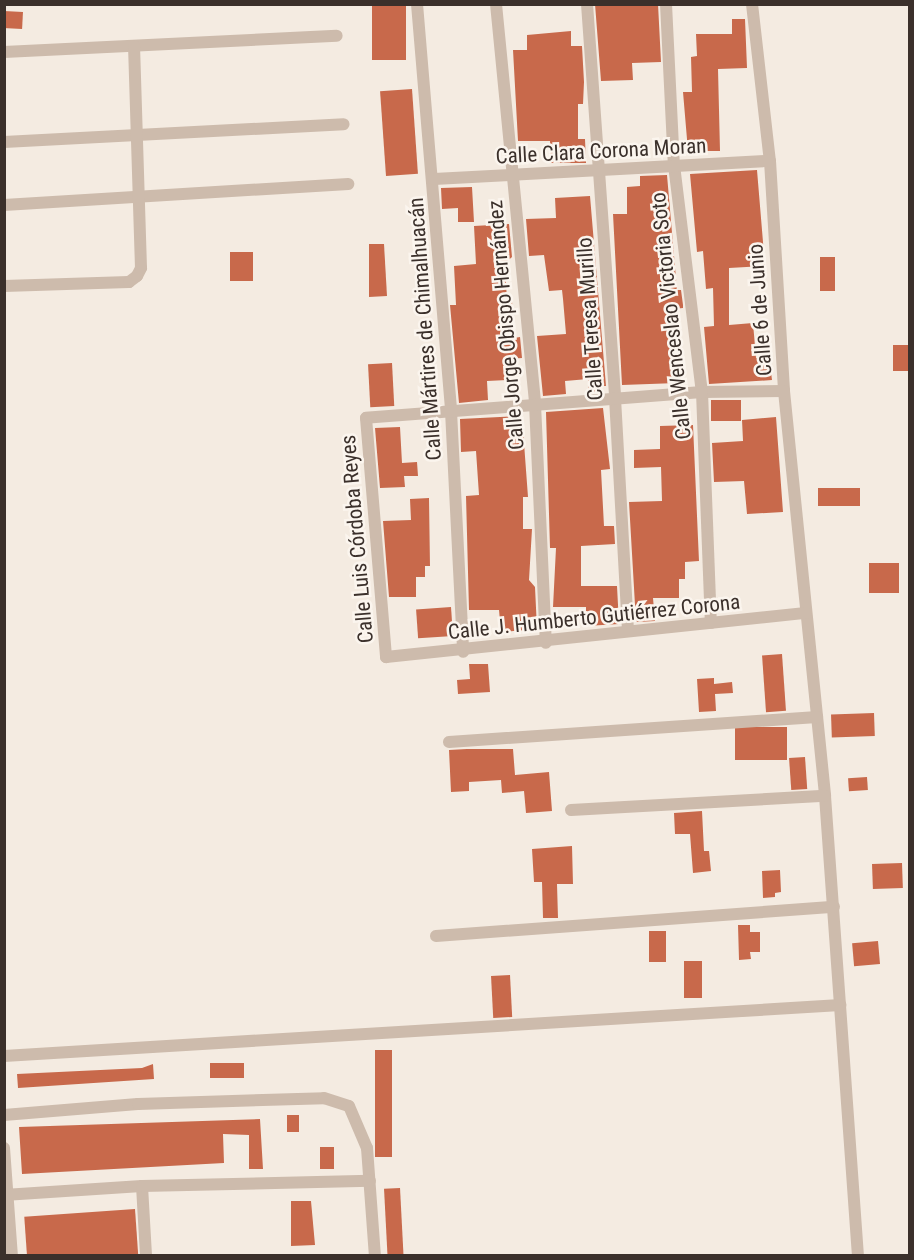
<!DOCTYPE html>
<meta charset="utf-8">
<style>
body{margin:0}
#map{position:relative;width:914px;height:1260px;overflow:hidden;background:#f4ebe1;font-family:"Roboto Condensed",sans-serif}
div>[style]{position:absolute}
.building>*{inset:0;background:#c8694b;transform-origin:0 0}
.street>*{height:12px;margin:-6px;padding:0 6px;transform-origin:6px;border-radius:6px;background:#cdbbac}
span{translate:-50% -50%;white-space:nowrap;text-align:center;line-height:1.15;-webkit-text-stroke:5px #fbf5ee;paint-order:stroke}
.street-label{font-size:21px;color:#3b302b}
.frame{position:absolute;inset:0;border:6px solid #3b302b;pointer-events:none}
</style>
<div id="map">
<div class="building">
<div style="left:372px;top:4px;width:34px;height:56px"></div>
<div style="clip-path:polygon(595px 4px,658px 4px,661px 62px,632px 63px,633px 80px,601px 81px)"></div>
<div style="left:4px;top:11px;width:19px;height:17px;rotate:3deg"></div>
<div style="clip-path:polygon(732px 19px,745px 19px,747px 68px,718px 69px,720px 151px,688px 151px,683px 92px,692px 92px,691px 57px,697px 56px,696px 34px,732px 34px)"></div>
<div style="clip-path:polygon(571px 31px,571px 46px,582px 46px,584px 82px,583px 104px,578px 104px,578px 139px,585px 139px,586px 163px,551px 163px,550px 141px,518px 141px,513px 50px,527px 50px,527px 35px)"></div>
<div style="left:412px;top:89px;width:85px;height:32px;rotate:86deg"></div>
<div style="clip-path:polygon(757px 170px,765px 266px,729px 268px,729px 325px,753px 323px,756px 358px,769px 357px,772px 380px,709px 384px,704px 327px,714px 326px,713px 288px,706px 289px,703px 251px,697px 252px,690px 174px)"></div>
<div style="clip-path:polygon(667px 175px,677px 290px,681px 290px,683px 305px,683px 308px,673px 309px,677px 383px,622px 385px,613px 214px,627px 214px,627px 187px,640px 186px,640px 176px)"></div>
<div style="clip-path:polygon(472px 187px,474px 222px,458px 222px,458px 208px,442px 209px,441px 188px)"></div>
<div style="clip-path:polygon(590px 196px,606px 386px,602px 386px,602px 391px,589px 392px,588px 379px,565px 381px,566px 394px,543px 396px,537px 336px,566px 334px,563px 299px,562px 290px,549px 291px,544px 255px,529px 256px,526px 219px,556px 218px,555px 198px)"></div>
<div style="clip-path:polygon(509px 224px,512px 257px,505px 263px,507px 302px,512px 301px,514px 338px,520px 337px,522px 358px,506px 359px,507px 380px,487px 381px,488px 400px,459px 403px,450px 305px,456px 305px,454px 266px,476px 264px,474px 226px)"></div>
<div style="clip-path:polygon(369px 244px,384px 244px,387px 296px,369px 297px)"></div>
<div style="left:230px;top:252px;width:23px;height:29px"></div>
<div style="left:820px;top:257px;width:15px;height:34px"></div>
<div style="left:893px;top:345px;width:16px;height:26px"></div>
<div style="left:392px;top:363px;width:43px;height:24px;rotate:87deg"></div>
<div style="left:711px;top:400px;width:30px;height:21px"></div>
<div style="clip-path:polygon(603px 408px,610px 469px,601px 470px,604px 526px,614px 526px,615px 544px,581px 546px,581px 586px,617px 586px,619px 624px,586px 626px,586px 607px,553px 607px,556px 548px,550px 548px,546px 412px)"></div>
<div style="clip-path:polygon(522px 416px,528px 497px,523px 497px,523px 529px,532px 529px,529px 580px,535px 587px,537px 629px,501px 632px,499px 610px,469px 610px,466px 496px,479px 495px,476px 451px,461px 452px,460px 419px)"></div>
<div style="clip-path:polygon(776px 417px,783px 512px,747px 514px,744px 481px,714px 482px,712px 443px,743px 441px,742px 420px)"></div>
<div style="clip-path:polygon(693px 425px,699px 561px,685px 562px,685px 579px,679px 579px,679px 598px,653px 598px,655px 621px,636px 622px,629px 502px,662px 501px,661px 467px,634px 468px,634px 450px,660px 449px,660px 426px)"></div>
<div style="clip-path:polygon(400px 427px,402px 463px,417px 462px,418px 476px,404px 476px,405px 487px,380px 488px,375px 428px)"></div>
<div style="left:860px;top:488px;width:18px;height:42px;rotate:90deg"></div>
<div style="clip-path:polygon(429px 498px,430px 566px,425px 566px,425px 577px,416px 577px,416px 597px,389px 597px,383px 521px,411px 520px,410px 499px)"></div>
<div style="left:869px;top:563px;width:30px;height:30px"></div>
<div style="left:451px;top:607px;width:29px;height:35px;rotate:86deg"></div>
<div style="left:782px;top:654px;width:57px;height:20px;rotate:86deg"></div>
<div style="clip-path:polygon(469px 664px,488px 664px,490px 692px,458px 694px,457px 680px,470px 679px)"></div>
<div style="clip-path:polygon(714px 678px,714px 684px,732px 682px,733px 693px,715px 694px,716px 711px,699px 712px,697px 679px)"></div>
<div style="left:874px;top:713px;width:23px;height:43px;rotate:88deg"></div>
<div style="left:787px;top:727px;width:33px;height:52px;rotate:90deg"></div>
<div style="clip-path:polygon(467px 749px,513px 749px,515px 775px,549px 772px,552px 811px,526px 813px,524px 791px,502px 793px,501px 780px,469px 782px,469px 791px,451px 792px,449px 750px)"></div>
<div style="left:805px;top:757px;width:32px;height:16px;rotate:86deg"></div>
<div style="left:867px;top:777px;width:13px;height:19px;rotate:86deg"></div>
<div style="clip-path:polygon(702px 811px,704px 851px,709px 851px,711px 871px,693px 873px,690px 834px,675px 834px,674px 813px)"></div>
<div style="clip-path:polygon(572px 846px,573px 884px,557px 884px,558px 918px,543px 918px,542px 882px,534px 882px,532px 849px)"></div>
<div style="left:902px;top:863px;width:25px;height:30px;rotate:88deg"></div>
<div style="clip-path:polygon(780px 870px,781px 892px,775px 893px,775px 897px,763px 898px,762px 871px)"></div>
<div style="clip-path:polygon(738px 925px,750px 925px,750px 932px,760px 932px,760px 952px,750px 952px,751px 959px,739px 960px)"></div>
<div style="left:649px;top:931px;width:17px;height:31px"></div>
<div style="left:878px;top:941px;width:23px;height:26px;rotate:85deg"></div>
<div style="left:684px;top:961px;width:18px;height:37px"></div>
<div style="left:510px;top:975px;width:42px;height:19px;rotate:87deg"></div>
<div style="left:375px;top:1050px;width:17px;height:107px"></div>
<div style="left:210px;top:1063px;width:34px;height:15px"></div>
<div style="clip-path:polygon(153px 1064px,154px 1079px,18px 1088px,17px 1074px,142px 1068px)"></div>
<div style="left:287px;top:1115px;width:12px;height:17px"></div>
<div style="clip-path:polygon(260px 1119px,263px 1169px,249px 1169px,249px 1135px,223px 1134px,224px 1163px,22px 1174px,19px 1127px)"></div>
<div style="left:320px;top:1147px;width:14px;height:22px"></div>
<div style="left:400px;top:1188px;width:68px;height:16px;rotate:87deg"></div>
<div style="clip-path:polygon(291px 1201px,311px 1201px,315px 1245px,291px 1246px)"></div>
<div style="left:135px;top:1209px;width:45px;height:111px;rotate:86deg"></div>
</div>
<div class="street">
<div style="left:417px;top:4px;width:408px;rotate:85.2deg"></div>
<div style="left:451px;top:411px;width:241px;rotate:87.1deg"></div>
<div style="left:496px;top:4px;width:402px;rotate:84.4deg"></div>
<div style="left:535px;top:404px;width:239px;rotate:87.4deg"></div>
<div style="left:587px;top:4px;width:395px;rotate:85.9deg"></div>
<div style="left:615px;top:398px;width:233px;rotate:86.8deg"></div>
<div style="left:666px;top:4px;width:161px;rotate:87.2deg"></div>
<div style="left:674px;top:165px;width:229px;rotate:83deg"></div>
<div style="left:702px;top:392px;width:231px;rotate:87.8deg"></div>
<div style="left:752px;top:4px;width:158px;rotate:83.5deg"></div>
<div style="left:770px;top:161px;width:230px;rotate:86.5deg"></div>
<div style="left:784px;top:391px;width:407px;rotate:84.2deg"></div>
<div style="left:825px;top:796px;width:461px;rotate:85.9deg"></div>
<div style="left:4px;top:52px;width:333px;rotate:-2.8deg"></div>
<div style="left:4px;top:142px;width:340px;rotate:-3deg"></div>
<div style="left:434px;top:179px;width:336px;rotate:-3.1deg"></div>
<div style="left:4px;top:205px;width:345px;rotate:-3.5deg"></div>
<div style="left:4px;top:286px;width:125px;rotate:-1.8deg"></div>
<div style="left:129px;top:282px;width:10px;rotate:-37deg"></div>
<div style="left:137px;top:276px;width:9px;rotate:-63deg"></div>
<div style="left:141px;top:268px;width:222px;rotate:-91.8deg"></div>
<div style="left:784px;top:391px;width:82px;rotate:179.3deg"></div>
<div style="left:702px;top:392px;width:337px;rotate:175.6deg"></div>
<div style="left:366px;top:418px;width:240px;rotate:85.2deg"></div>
<div style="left:386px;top:657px;width:422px;rotate:-6deg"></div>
<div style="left:449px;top:742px;width:369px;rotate:-3.9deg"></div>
<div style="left:571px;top:810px;width:254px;rotate:-3.2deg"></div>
<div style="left:436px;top:936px;width:399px;rotate:-4.2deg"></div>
<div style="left:4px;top:1056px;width:838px;rotate:-3.49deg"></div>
<div style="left:4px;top:1115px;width:134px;rotate:-4.7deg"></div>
<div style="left:138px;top:1104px;width:186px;rotate:-1.8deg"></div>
<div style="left:324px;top:1098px;width:26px;rotate:18deg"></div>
<div style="left:349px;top:1106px;width:46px;rotate:66.8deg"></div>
<div style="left:367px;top:1148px;width:108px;rotate:85.8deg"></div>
<div style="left:4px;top:1148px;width:108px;rotate:85.8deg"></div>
<div style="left:142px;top:1186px;width:70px;rotate:86.7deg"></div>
<div style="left:4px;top:1195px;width:138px;rotate:-3.7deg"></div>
<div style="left:142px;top:1186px;width:228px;rotate:-1.3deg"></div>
</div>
<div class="street-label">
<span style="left:601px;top:151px;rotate:-3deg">Calle Clara Corona Moran</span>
<span style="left:760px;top:310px;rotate:-94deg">Calle 6 de Junio</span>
<span style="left:671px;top:316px;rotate:-96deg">Calle Wenceslao Victoria Soto</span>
<span style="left:590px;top:319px;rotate:-94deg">Calle Teresa Murillo</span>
<span style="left:506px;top:325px;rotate:-95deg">Calle Jorge Obispo Hernández</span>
<span style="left:425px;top:329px;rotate:-94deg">Calle Mártires de Chimalhuacán</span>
<span style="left:357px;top:539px;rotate:-95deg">Calle Luis Córdoba Reyes</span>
<span style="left:594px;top:617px;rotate:-6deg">Calle J. Humberto Gutiérrez Corona</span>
</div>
<div class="frame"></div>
</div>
